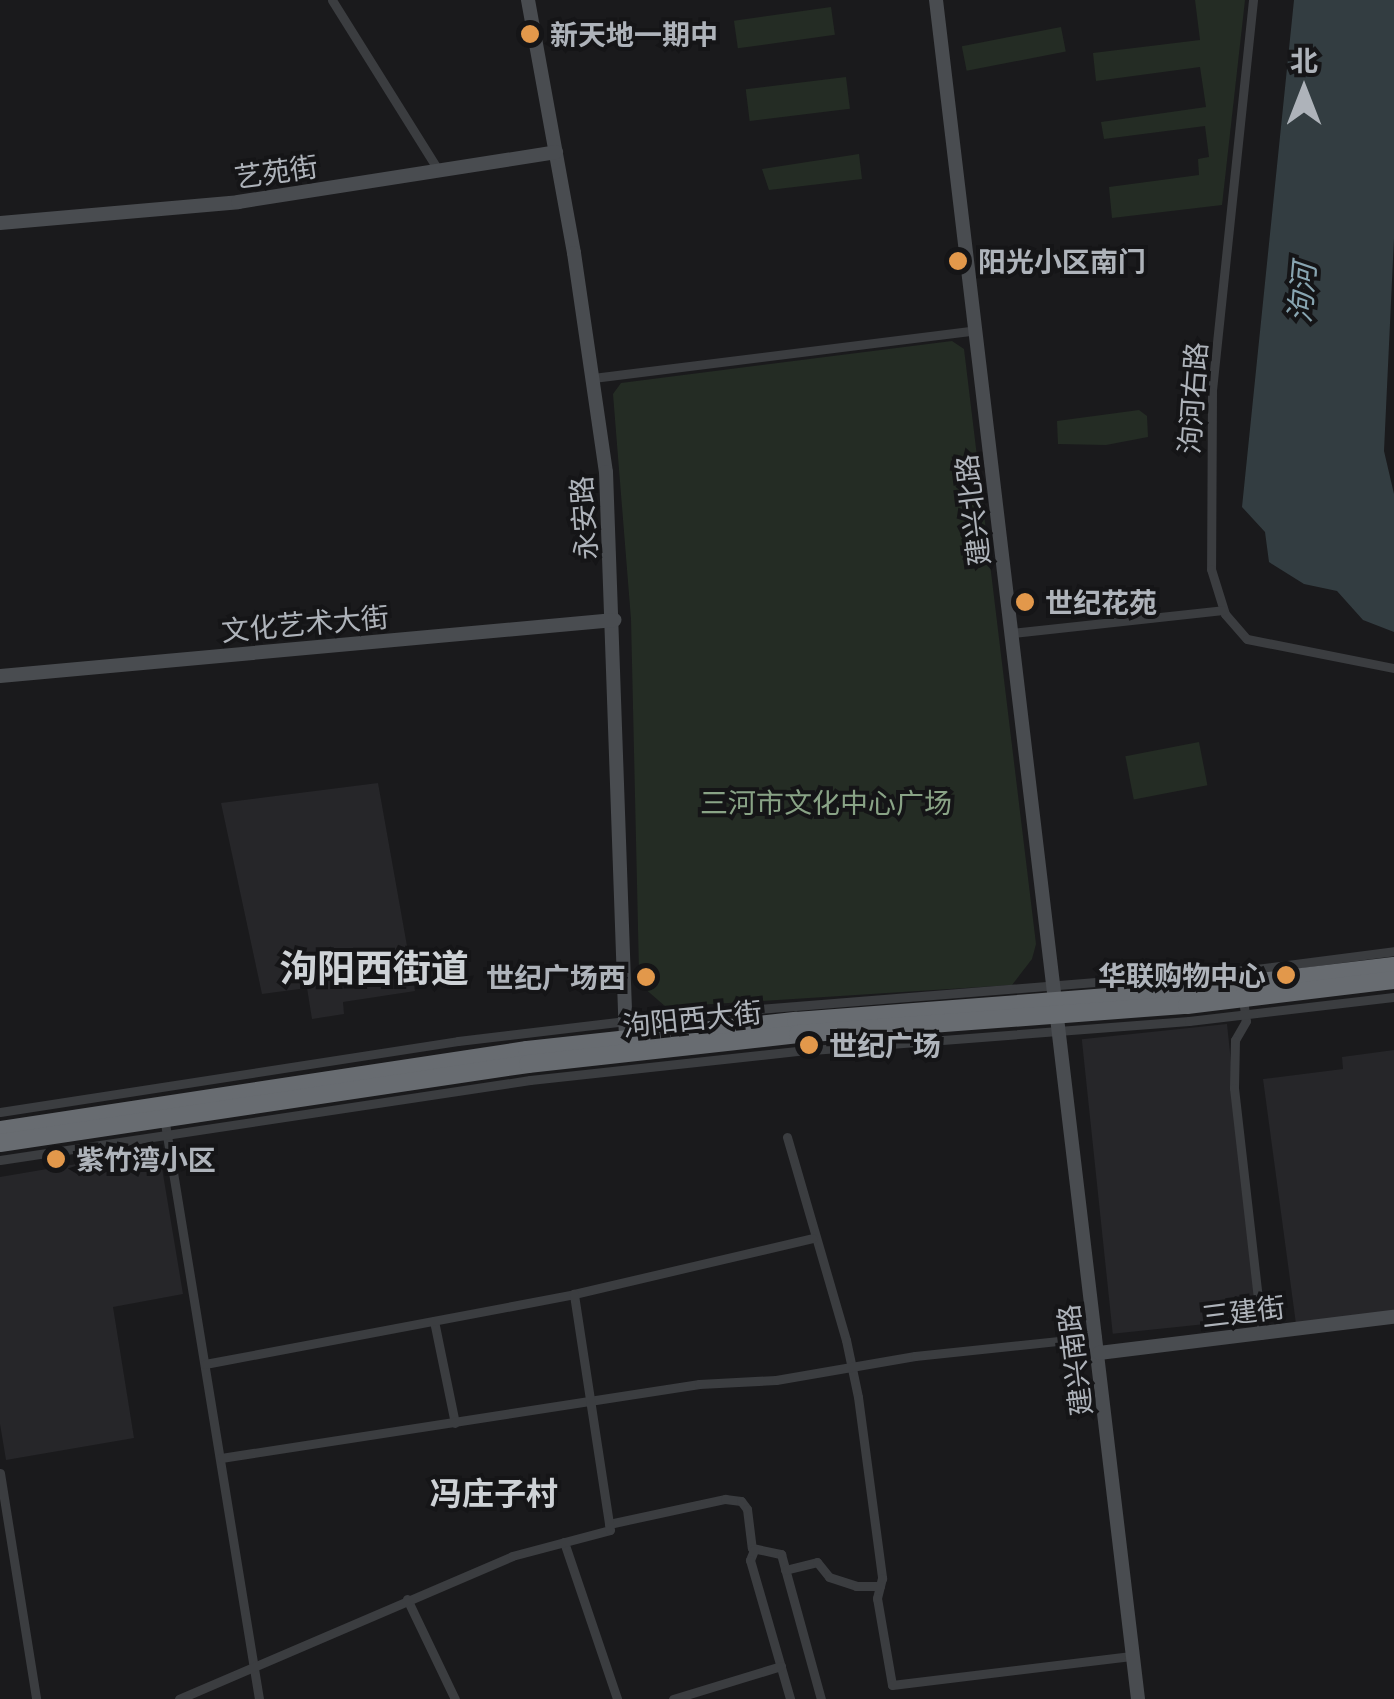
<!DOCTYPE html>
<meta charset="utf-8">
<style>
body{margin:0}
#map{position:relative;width:1394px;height:1699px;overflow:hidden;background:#1a1a1c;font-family:"Noto Sans","Noto Sans SC",sans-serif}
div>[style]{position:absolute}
.built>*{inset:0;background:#262629;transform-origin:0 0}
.green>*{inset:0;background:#242c24;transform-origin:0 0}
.water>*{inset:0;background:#333d41}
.street>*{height:9px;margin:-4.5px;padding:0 4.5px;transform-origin:4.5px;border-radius:4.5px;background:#3b3d40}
.secondary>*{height:14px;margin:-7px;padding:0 7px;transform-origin:7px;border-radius:7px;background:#494c50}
.highway>*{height:18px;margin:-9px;padding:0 9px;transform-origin:9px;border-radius:9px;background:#686c71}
.dots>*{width:28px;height:28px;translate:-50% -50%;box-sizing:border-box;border:5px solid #151517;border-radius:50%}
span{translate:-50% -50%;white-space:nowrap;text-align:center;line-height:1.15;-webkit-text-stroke:8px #151517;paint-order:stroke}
.poi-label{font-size:28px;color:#aeb3ba;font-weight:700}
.left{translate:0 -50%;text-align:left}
.right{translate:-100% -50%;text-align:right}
.street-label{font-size:28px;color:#aeb3ba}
.park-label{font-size:28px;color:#89a386}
.water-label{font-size:30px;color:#88a5b1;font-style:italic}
.quarter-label{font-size:32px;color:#ced2d6;font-weight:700}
.district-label{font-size:38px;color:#ced2d6;font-weight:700}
.north{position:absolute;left:1254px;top:40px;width:100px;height:100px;-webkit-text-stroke:8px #151517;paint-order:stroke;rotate:0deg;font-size:28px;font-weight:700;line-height:40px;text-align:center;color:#aeb3ba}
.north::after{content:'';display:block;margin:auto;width:35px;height:45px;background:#aeb3ba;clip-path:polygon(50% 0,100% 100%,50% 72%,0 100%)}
</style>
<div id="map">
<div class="built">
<div style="clip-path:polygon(378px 783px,415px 991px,343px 1002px,344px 1014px,312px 1019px,307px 988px,262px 994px,221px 803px)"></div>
<div style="left:1227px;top:1024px;width:296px;height:146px;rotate:84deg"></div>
<div style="clip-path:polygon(1394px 1050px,1394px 1312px,1296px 1324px,1263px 1079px,1343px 1069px,1342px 1057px)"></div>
<div style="clip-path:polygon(159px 1150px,183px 1294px,113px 1307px,134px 1438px,6px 1460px,0 1424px,0 1177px)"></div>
</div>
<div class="green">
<div style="clip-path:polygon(1195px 0,1245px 0,1222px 205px,1112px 218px,1109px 187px,1199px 175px,1198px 159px,1209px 157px,1205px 126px,1104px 139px,1101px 122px,1206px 107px,1200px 67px,1096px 81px,1093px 53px,1200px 40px)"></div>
<div style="left:831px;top:7px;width:28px;height:98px;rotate:82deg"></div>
<div style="left:1061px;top:27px;width:25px;height:101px;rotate:79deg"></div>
<div style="left:846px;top:77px;width:32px;height:101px;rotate:83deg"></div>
<div style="clip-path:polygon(859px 154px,862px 179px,769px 190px,762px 169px)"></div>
<div style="clip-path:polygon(952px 341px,964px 349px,1036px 944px,1032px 959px,1012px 985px,666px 1007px,643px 987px,639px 972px,631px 619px,613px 394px,621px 383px)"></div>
<div style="clip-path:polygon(1139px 410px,1147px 416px,1148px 437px,1106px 445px,1058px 444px,1057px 421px)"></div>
<div style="left:1199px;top:742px;width:44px;height:75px;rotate:79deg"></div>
</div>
<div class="water">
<div style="clip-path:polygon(1294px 0,1394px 0,1394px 238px,1384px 451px,1394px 494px,1394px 632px,1363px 620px,1337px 591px,1304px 584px,1269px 562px,1265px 532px,1242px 507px)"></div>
</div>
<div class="street">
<div style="left:332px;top:0;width:202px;rotate:58deg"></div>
<div style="left:1253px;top:0;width:394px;rotate:96deg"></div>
<div style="left:1212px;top:392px;width:177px;rotate:90.3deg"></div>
<div style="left:1211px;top:569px;width:47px;rotate:72.7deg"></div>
<div style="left:1225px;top:614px;width:33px;rotate:49deg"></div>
<div style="left:1247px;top:639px;width:150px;rotate:11.2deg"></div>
<div style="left:593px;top:378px;width:386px;rotate:-7.1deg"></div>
<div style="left:1012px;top:633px;width:212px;rotate:-6.2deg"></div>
<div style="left:1243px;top:998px;width:23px;rotate:83deg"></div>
<div style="left:1246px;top:1021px;width:22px;rotate:120deg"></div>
<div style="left:1235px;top:1040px;width:48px;rotate:91.2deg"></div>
<div style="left:1234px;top:1088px;width:248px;rotate:83.5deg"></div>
<div style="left:0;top:1112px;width:463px;rotate:-8.8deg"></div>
<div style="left:458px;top:1041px;width:203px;rotate:-6.8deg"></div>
<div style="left:660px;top:1017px;width:598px;rotate:-4.6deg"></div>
<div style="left:1256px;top:969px;width:139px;rotate:-7.4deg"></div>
<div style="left:164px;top:1117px;width:590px;rotate:80.73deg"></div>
<div style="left:787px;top:1137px;width:211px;rotate:73.8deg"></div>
<div style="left:846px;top:1340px;width:58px;rotate:78.1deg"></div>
<div style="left:858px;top:1397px;width:183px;rotate:82.4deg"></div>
<div style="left:882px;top:1578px;width:21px;rotate:104deg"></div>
<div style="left:877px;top:1598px;width:88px;rotate:80.2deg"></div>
<div style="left:892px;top:1685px;width:243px;rotate:-6.9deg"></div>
<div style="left:0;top:1160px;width:536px;rotate:-8.58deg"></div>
<div style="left:530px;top:1080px;width:271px;rotate:-6.2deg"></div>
<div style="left:799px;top:1051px;width:391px;rotate:-4.4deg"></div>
<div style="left:1189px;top:1021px;width:206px;rotate:-6.7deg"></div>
<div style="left:434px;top:1321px;width:104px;rotate:78.4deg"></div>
<div style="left:205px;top:1364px;width:376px;rotate:-10.7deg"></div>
<div style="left:574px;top:1294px;width:245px;rotate:-13.2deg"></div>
<div style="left:221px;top:1458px;width:484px;rotate:-8.8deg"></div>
<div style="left:699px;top:1384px;width:77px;rotate:-3deg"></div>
<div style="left:776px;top:1380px;width:141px;rotate:-9.8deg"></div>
<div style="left:915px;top:1356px;width:183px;rotate:-6deg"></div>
<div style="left:0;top:1473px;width:229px;rotate:80.9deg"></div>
<div style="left:609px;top:1524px;width:119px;rotate:-12.2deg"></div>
<div style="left:725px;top:1499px;width:16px;rotate:7deg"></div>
<div style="left:741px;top:1501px;width:10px;rotate:53deg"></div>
<div style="left:747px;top:1509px;width:39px;rotate:83deg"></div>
<div style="left:752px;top:1548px;width:30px;rotate:12deg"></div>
<div style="left:781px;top:1554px;width:150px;rotate:74.6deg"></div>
<div style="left:564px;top:1542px;width:166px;rotate:71.3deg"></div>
<div style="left:754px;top:1550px;width:11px;rotate:112deg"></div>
<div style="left:750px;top:1560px;width:145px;rotate:73.9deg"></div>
<div style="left:785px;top:1570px;width:33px;rotate:-14deg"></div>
<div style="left:817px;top:1562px;width:19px;rotate:51deg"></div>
<div style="left:829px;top:1577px;width:28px;rotate:18deg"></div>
<div style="left:856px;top:1586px;width:24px"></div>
<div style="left:407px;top:1599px;width:111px;rotate:64.4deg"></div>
<div style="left:179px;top:1699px;width:362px;rotate:-23.2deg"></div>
<div style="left:512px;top:1556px;width:101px;rotate:-14.9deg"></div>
<div style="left:610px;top:1530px;width:239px;rotate:-98.7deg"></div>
<div style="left:673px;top:1699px;width:113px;rotate:-17deg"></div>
</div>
<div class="secondary">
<div style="left:528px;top:0;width:257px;rotate:79.7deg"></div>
<div style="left:574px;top:253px;width:221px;rotate:81.7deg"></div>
<div style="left:606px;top:472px;width:567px;rotate:87.98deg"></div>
<div style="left:936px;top:0;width:1711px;rotate:83.22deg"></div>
<div style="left:0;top:223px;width:239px;rotate:-5deg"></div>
<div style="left:238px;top:202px;width:322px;rotate:-8.9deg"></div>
<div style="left:0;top:676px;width:617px;rotate:-5.21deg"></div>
<div style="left:1099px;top:1353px;width:297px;rotate:-7deg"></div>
</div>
<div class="highway">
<div style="left:0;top:1130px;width:533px;rotate:-8.63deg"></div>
<div style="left:527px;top:1050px;width:271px;rotate:-6.2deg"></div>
<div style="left:796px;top:1021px;width:391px;rotate:-4.4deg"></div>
<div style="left:1186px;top:991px;width:209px;rotate:-6.9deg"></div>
<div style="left:0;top:1143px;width:534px;rotate:-8.51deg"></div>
<div style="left:528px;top:1064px;width:272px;rotate:-6.3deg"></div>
<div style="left:798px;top:1034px;width:390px;rotate:-4.3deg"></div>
<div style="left:1187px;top:1005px;width:209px;rotate:-6.9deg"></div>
</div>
<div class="dots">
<div style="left:530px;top:34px;background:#e2984b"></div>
<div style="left:958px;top:261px;background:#e2984b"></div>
<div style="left:1025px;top:602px;background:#e2984b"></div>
<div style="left:1286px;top:975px;background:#e2984b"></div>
<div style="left:646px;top:977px;background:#e2984b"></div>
<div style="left:809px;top:1045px;background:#e2984b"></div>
<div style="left:56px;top:1159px;background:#e2984b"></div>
</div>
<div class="poi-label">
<span class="left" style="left:550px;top:34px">新天地一期中</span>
<span class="left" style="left:978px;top:261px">阳光小区南门</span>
<span class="left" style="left:1045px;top:602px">世纪花苑</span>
<span class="right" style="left:1266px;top:975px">华联购物中心</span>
<span class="right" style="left:626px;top:977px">世纪广场西</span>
<span class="left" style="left:829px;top:1045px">世纪广场</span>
<span class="left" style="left:76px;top:1159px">紫竹湾小区</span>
</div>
<div class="street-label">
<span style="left:276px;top:171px;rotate:-8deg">艺苑街</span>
<span style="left:1192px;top:398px;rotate:-86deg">泃河右路</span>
<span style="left:972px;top:510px;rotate:-97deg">建兴北路</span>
<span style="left:583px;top:518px;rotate:-94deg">永安路</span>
<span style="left:305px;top:623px;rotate:-5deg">文化艺术大街</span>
<span style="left:692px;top:1018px;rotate:-6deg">泃阳西大街</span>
<span style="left:1243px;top:1311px;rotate:-7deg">三建街</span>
<span style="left:1074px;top:1360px;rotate:-97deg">建兴南路</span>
</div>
<div class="park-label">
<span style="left:826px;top:802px">三河市文化中心广场</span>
</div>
<div class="water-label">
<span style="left:1302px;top:293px;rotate:-85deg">泃河</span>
</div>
<div class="quarter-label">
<span style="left:494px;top:1493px">冯庄子村</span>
</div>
<div class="district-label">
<span style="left:374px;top:968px">泃阳西街道</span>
</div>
<div class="north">北</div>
</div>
